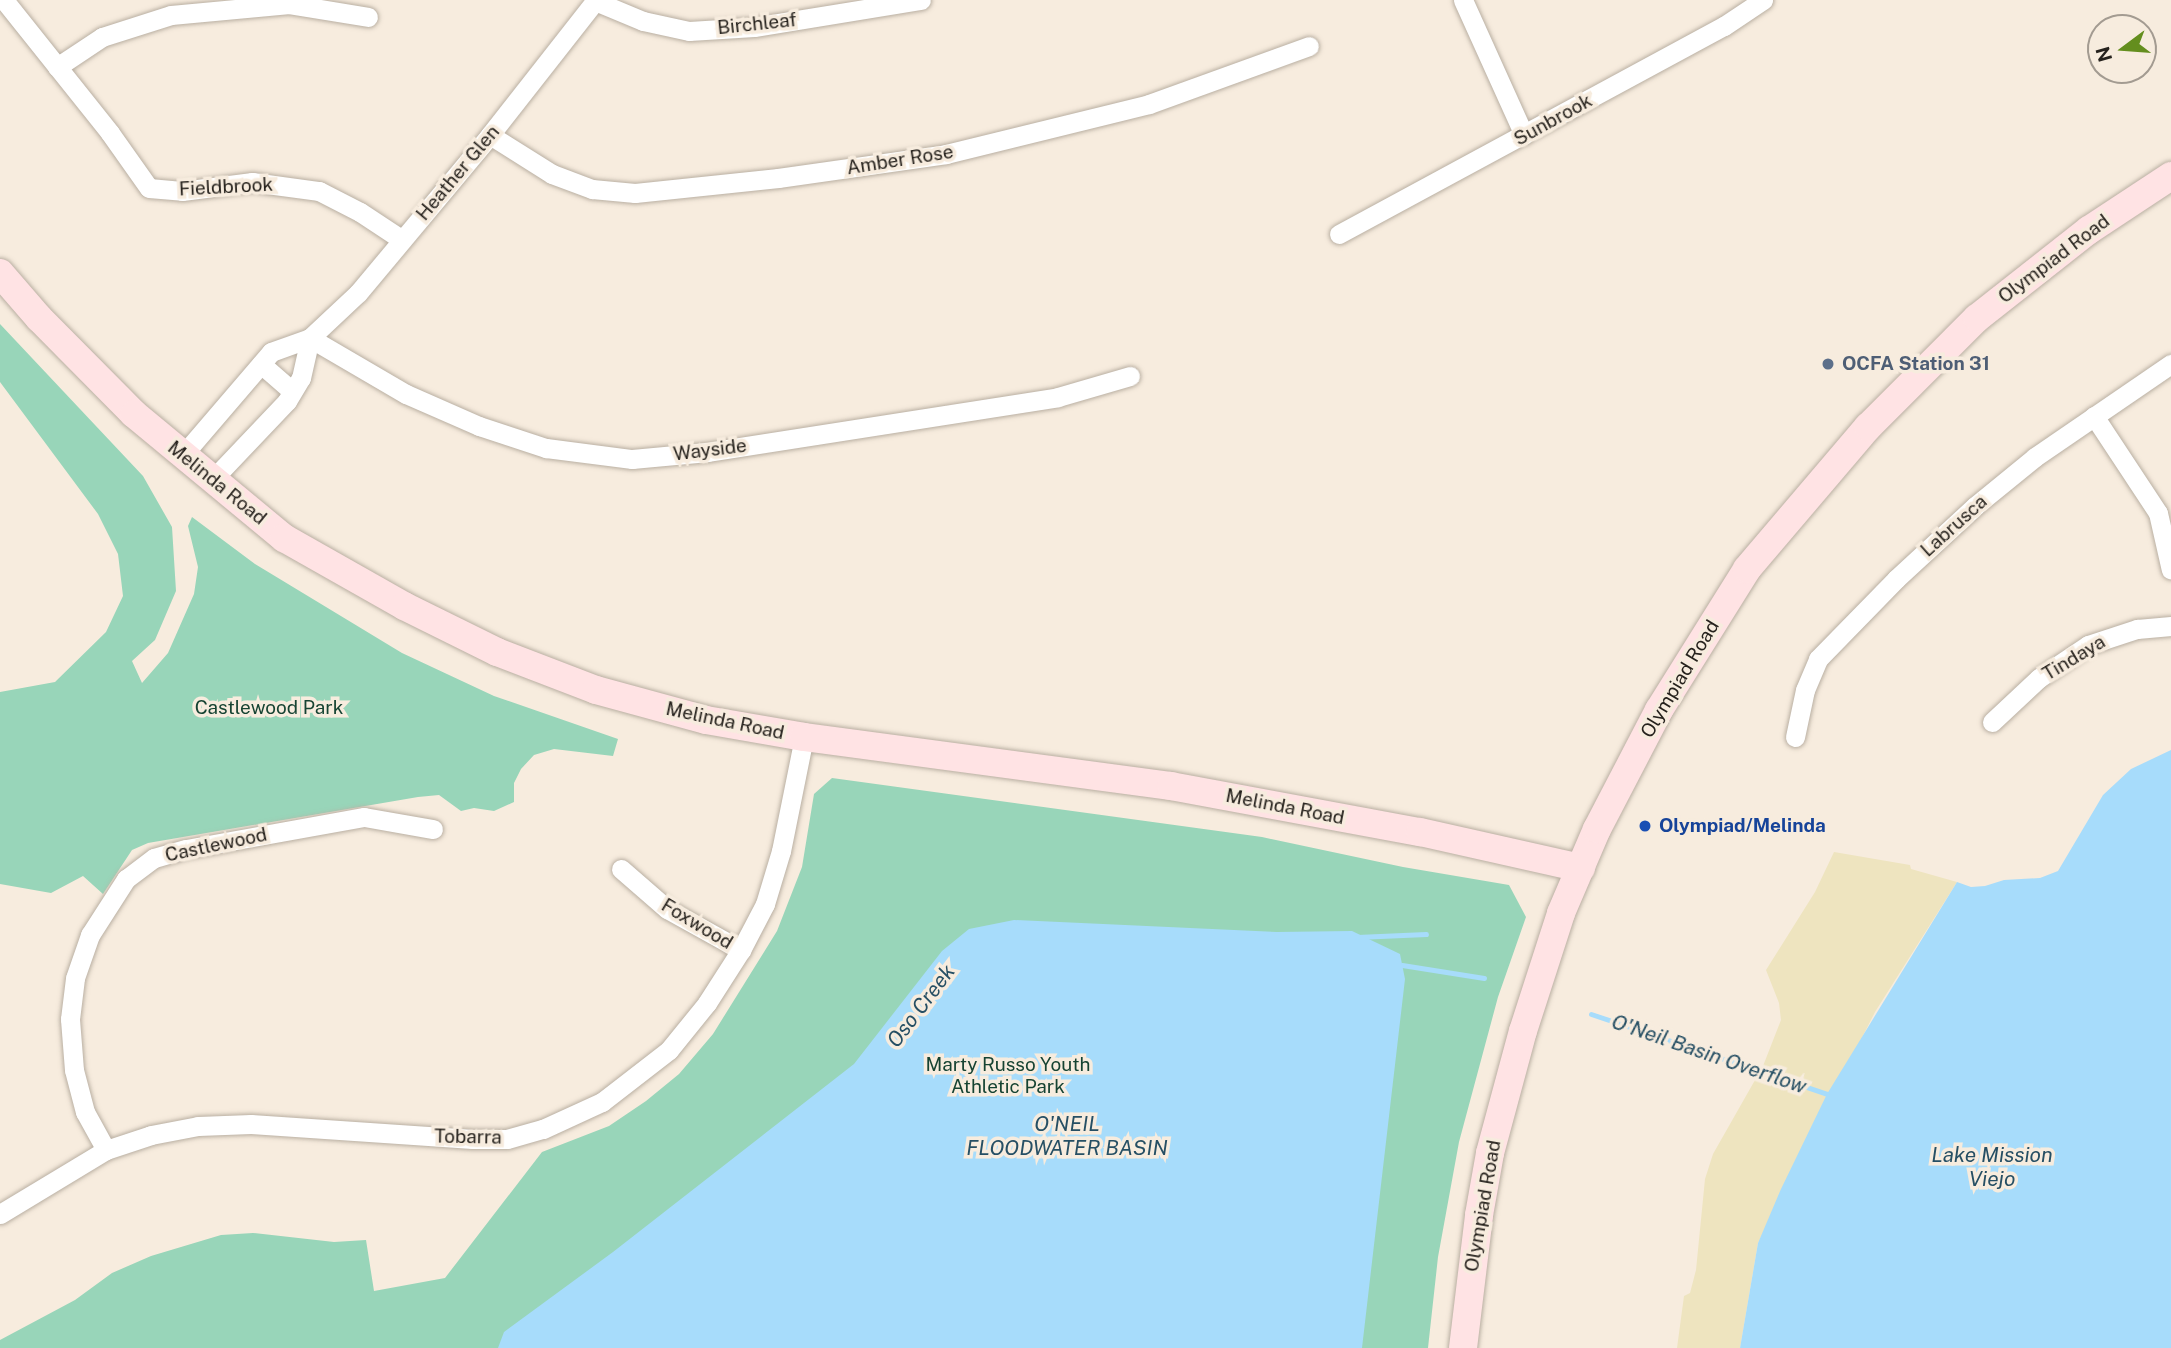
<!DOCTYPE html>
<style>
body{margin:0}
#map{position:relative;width:2171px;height:1348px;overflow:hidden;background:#f7ecde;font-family:"Public Sans",sans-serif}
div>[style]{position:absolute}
.green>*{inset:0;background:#98d5b9}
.sand>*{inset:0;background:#eee4bf}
.water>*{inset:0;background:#a7dcfb}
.stream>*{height:5px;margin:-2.5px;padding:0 2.5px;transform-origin:2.5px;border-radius:2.5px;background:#a7dcfb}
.roads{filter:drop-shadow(0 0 2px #b9afa2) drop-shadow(0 0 2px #b9afa2)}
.street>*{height:19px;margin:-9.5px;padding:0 9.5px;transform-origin:9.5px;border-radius:9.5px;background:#fff}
.secondary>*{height:28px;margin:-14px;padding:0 14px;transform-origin:14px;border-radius:14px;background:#ffe3e4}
.dots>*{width:19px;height:19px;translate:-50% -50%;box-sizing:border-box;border:4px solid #f7ecde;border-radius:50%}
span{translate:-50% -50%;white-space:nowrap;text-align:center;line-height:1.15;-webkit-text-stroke:7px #f7ecde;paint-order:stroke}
.street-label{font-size:19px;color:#26221d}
.service-label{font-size:19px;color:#4e5e75;font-weight:700}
.left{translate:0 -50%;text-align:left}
.park-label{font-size:19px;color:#164332}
.transit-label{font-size:19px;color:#164399;font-weight:700}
.water-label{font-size:21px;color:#264f64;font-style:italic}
.north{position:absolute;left:2087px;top:14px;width:70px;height:70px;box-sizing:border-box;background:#f7ecde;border:2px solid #a39b91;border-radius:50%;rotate:254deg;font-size:19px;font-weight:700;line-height:28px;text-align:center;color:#26221d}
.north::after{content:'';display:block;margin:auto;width:24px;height:32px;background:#648e1e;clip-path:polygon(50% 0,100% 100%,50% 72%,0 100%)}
</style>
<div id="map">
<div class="green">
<div style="clip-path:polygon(0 324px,143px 476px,172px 527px,176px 591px,155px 640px,132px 661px,142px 683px,168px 653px,194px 594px,198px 567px,188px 526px,192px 517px,255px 564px,402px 653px,494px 696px,618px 739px,613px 756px,554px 749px,534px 755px,521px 769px,514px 783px,514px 802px,494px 811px,474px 808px,461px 811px,439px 795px,418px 797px,148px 843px,132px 850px,103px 894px,83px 876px,51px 893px,0 884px,0 692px,55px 682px,106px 632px,123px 596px,118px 554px,98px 514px,0 382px)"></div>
<div style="clip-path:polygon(832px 778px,1262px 837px,1403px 867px,1509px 885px,1526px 917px,1498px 997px,1459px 1142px,1438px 1257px,1428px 1348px,0 1348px,0 1340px,75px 1300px,112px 1273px,151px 1256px,221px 1235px,253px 1233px,334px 1242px,366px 1240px,374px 1291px,445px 1278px,542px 1152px,609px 1126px,646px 1101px,679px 1074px,713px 1034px,777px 931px,802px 867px,814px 794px)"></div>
</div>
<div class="sand">
<div style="clip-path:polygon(1834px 852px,1910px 865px,1911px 869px,1957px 882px,1875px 1012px,1758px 1243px,1740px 1348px,1677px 1348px,1684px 1296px,1690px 1293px,1696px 1270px,1705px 1179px,1713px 1154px,1763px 1066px,1781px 1020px,1779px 1003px,1766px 970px,1815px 892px)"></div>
</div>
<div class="water">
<div style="clip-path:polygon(2171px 750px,2171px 1348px,1740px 1348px,1758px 1243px,1781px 1189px,1827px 1094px,1957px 882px,1971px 887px,1985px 886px,2004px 880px,2040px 878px,2058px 871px,2103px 795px,2131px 769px)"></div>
<div style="clip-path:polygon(1014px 920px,1277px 932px,1352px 931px,1400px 954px,1405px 979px,1362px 1348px,498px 1348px,504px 1332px,613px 1252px,854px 1064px,942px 951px,969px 929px)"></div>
</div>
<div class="stream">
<div style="left:1357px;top:937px;width:69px;rotate:-2.5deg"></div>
<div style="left:1402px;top:965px;width:83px;rotate:9deg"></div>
<div style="left:1591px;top:1014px;width:249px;rotate:18.7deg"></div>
</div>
<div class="roads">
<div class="street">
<div style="left:4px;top:0;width:170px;rotate:51.4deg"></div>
<div style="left:110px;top:133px;width:67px;rotate:54.7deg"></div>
<div style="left:149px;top:188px;width:33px;rotate:5deg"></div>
<div style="left:182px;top:191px;width:71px;rotate:-7.3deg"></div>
<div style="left:252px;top:182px;width:68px;rotate:7.7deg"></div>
<div style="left:319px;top:191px;width:46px;rotate:27.1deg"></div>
<div style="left:360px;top:212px;width:49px;rotate:33.4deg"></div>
<div style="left:1463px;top:0;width:148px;rotate:65.7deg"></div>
<div style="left:595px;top:1px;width:52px;rotate:22.6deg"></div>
<div style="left:643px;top:21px;width:47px;rotate:12.3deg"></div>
<div style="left:689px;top:31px;width:65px;rotate:-3.5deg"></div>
<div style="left:754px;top:27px;width:169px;rotate:-9.2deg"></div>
<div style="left:57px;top:67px;width:54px;rotate:-33.7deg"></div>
<div style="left:102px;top:37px;width:72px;rotate:-17.7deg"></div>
<div style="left:171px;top:15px;width:119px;rotate:-5.3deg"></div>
<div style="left:289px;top:4px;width:80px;rotate:9.3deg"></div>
<div style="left:490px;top:135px;width:73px;rotate:32.2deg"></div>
<div style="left:552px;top:174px;width:43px;rotate:20.6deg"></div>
<div style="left:592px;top:189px;width:43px;rotate:5.3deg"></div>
<div style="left:635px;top:193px;width:144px;rotate:-6deg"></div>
<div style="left:778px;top:178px;width:170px;rotate:-8.1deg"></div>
<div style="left:946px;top:154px;width:209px;rotate:-13.8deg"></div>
<div style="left:1149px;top:104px;width:170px;rotate:-19.9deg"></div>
<div style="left:1339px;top:234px;width:438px;rotate:-28.4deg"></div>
<div style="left:1724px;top:26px;width:47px;rotate:-33.7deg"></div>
<div style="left:310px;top:338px;width:111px;rotate:30.3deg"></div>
<div style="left:406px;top:394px;width:80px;rotate:23.7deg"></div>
<div style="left:479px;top:426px;width:71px;rotate:18.2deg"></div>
<div style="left:546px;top:448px;width:87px;rotate:7.3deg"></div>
<div style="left:632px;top:459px;width:76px;rotate:-5.3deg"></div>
<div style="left:708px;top:452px;width:354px;rotate:-8.9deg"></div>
<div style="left:1058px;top:397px;width:75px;rotate:-16.3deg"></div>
<div style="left:261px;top:364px;width:35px;rotate:41deg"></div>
<div style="left:2094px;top:416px;width:116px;rotate:56.6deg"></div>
<div style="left:2158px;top:513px;width:58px;rotate:77.2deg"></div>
<div style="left:182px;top:456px;width:137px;rotate:-49.4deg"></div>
<div style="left:271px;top:352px;width:41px;rotate:-19.7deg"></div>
<div style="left:310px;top:338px;width:66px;rotate:-43.2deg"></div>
<div style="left:358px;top:293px;width:206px;rotate:-50.1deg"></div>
<div style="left:490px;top:135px;width:172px;rotate:-51.9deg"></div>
<div style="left:212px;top:480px;width:109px;rotate:-46.5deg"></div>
<div style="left:287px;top:401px;width:27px;rotate:-59deg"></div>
<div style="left:301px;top:378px;width:41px;rotate:-77.3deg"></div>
<div style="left:1992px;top:722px;width:64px;rotate:-43.1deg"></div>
<div style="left:2039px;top:678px;width:59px;rotate:-34deg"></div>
<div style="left:2088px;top:645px;width:52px;rotate:-18.1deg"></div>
<div style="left:2137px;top:629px;width:34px;rotate:-5deg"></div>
<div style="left:1795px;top:737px;width:48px;rotate:-78deg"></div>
<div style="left:1805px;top:690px;width:34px;rotate:-67deg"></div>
<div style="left:1818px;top:659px;width:112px;rotate:-45.7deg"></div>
<div style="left:1896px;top:579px;width:108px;rotate:-42.7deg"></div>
<div style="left:1975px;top:506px;width:77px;rotate:-39.2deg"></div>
<div style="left:2035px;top:457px;width:165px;rotate:-34.4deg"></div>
<div style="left:621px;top:869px;width:61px;rotate:41deg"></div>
<div style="left:667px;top:909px;width:85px;rotate:29deg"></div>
<div style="left:106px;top:1150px;width:43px;rotate:-118.9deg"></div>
<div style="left:85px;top:1112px;width:43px;rotate:-104.7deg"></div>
<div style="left:74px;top:1070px;width:51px;rotate:-94.5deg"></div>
<div style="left:70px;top:1019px;width:41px;rotate:-83deg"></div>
<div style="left:75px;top:978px;width:46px;rotate:-70.8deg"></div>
<div style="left:90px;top:935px;width:67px;rotate:-57.3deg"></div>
<div style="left:126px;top:879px;width:35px;rotate:-37deg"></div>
<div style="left:154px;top:858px;width:33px;rotate:-16deg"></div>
<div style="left:186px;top:849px;width:181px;rotate:-10.2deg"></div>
<div style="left:364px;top:817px;width:70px;rotate:9.9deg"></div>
<div style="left:0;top:1214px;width:124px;rotate:-31.1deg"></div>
<div style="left:106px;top:1150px;width:47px;rotate:-18.4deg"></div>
<div style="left:151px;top:1135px;width:48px;rotate:-10.8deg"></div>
<div style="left:198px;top:1126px;width:53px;rotate:-2.2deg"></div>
<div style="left:251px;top:1124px;width:222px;rotate:3.9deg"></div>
<div style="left:472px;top:1139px;width:35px"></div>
<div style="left:507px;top:1139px;width:37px;rotate:-16deg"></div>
<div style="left:543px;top:1129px;width:65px;rotate:-24.6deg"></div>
<div style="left:602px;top:1102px;width:85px;rotate:-37.8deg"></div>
<div style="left:669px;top:1050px;width:60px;rotate:-51deg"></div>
<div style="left:707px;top:1003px;width:63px;rotate:-57.3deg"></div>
<div style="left:741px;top:950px;width:52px;rotate:-62.4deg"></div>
<div style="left:765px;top:904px;width:55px;rotate:-73.2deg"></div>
<div style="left:781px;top:851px;width:116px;rotate:-78.6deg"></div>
</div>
<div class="secondary">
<div style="left:0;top:273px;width:60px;rotate:49.1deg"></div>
<div style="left:39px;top:318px;width:135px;rotate:45.3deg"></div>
<div style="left:134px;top:414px;width:195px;rotate:39.6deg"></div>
<div style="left:284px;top:538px;width:138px;rotate:29.5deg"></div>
<div style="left:404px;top:606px;width:104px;rotate:26.3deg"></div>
<div style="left:497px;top:652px;width:106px;rotate:21deg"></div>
<div style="left:596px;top:690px;width:114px;rotate:15.3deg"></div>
<div style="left:706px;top:720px;width:99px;rotate:9.8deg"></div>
<div style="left:804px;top:737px;width:370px;rotate:7.6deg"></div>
<div style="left:1171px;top:786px;width:253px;rotate:10.5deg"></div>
<div style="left:1420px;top:832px;width:165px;rotate:12.6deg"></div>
<div style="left:1463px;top:1348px;width:134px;rotate:-83.1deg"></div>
<div style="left:1479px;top:1215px;width:63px;rotate:-79.9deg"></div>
<div style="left:1490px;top:1153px;width:126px;rotate:-74.9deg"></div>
<div style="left:1523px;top:1031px;width:124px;rotate:-72.1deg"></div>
<div style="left:1561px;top:913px;width:91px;rotate:-66.8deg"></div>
<div style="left:1597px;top:829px;width:134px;rotate:-62.5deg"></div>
<div style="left:1659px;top:710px;width:166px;rotate:-58deg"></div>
<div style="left:1747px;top:569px;width:187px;rotate:-49.6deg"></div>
<div style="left:1868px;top:427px;width:154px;rotate:-45deg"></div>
<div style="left:1977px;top:318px;width:142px;rotate:-38.2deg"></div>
<div style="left:2089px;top:230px;width:98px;rotate:-33.4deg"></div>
</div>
</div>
<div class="dots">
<div style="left:1828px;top:364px;background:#5c6f8a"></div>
<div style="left:1645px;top:826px;background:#1a4fb4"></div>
</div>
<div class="street-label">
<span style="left:757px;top:24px;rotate:-6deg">Birchleaf</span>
<span style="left:1553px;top:120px;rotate:-29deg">Sunbrook</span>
<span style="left:900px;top:160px;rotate:-9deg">Amber Rose</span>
<span style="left:458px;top:173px;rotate:-50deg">Heather Glen</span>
<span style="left:226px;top:187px;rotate:-3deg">Fieldbrook</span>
<span style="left:2054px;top:259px;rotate:-37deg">Olympiad Road</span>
<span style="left:710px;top:450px;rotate:-7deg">Wayside</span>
<span style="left:217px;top:483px;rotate:39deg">Melinda Road</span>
<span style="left:1954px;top:526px;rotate:-42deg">Labrusca</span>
<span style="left:2074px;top:658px;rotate:-31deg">Tindaya</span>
<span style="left:1680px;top:679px;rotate:-59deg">Olympiad Road</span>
<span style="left:725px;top:721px;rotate:12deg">Melinda Road</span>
<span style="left:1285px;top:807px;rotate:11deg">Melinda Road</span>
<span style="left:216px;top:845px;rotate:-12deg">Castlewood</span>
<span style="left:697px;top:924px;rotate:31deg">Foxwood</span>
<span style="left:468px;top:1137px;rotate:1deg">Tobarra</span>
<span style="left:1483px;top:1206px;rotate:-80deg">Olympiad Road</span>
</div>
<div class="service-label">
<span class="left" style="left:1842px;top:364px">OCFA Station 31</span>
</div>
<div class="park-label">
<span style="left:269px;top:708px">Castlewood Park</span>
<span style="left:1008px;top:1076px">Marty Russo Youth<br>Athletic Park</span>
</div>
<div class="transit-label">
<span class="left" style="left:1659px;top:826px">Olympiad/Melinda</span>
</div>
<div class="water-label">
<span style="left:921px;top:1006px;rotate:-53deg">Oso Creek</span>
<span style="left:1709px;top:1054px;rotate:19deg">O'Neil Basin Overflow</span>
<span style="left:1067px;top:1136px">O'NEIL<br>FLOODWATER BASIN</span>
<span style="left:1992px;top:1167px">Lake Mission<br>Viejo</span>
</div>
<div class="north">N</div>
</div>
